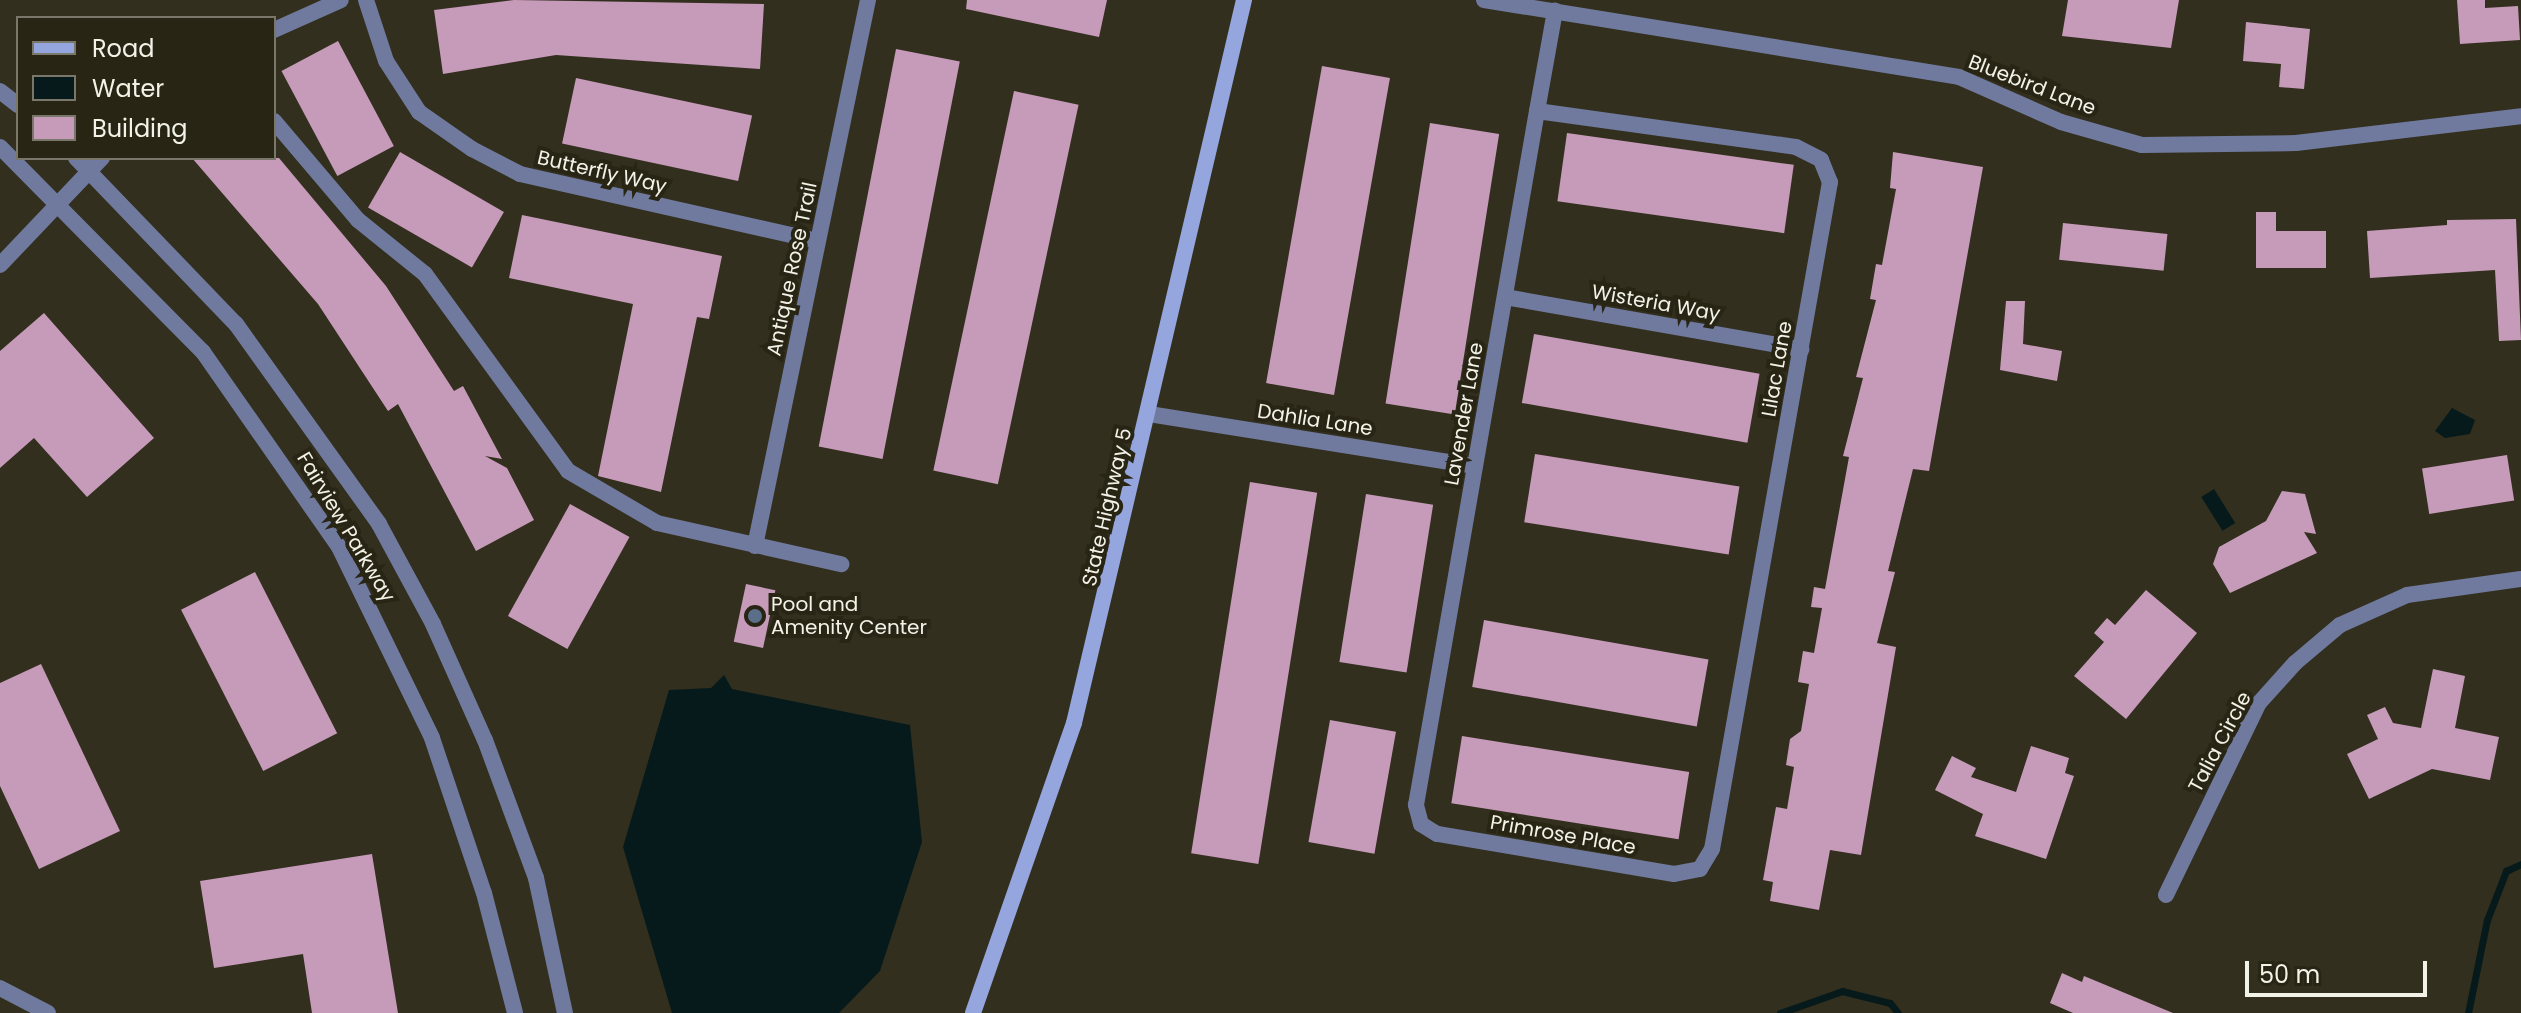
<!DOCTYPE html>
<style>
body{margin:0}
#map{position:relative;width:2521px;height:1013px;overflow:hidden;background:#322f1e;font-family:Poppins,sans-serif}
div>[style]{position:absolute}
.water>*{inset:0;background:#061a1b;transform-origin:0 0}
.stream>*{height:7px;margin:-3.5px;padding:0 3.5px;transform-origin:3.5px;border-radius:3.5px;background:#061a1b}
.building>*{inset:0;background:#c69bb9;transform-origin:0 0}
.minor>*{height:16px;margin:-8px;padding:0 8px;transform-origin:8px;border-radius:8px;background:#707a9e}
.tertiary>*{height:16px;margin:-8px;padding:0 8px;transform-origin:8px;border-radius:8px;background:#707a9e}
.secondary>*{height:16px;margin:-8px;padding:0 8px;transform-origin:8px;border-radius:8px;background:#95a5de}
.dots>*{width:22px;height:22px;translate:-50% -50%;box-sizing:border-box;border:4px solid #282515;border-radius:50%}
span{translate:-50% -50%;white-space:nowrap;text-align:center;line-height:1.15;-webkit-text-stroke:8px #282515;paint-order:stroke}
.street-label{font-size:20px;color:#f3f2e7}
.poi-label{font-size:20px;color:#f3f2e7}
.left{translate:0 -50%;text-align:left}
.legend{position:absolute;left:16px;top:16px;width:260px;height:144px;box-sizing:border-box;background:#282515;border:2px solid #797769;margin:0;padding:10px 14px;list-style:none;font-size:24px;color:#f3f2e7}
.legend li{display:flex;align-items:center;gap:16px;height:40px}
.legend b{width:40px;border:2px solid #797769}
.scale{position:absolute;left:2245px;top:961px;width:182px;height:36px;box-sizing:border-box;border:4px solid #f3f2e7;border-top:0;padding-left:10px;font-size:24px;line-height:28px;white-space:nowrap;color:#f3f2e7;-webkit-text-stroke:6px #282515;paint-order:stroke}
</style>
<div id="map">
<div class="water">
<div style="clip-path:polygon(2452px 408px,2475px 420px,2470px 434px,2445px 438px,2435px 431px)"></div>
<div style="left:2214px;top:489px;width:40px;height:15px;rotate:58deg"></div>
<div style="clip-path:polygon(724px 675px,732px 689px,910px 725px,922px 842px,880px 971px,839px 1013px,672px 1013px,623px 847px,669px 690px,711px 688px)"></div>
</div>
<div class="stream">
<div style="left:1780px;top:1013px;width:66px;rotate:-19.5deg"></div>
<div style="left:1842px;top:991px;width:49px;rotate:14deg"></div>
<div style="left:1890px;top:1003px;width:13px;rotate:51deg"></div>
<div style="left:2468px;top:1013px;width:95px;rotate:-78.5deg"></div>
<div style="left:2487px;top:920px;width:53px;rotate:-68.8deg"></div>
<div style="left:2506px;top:871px;width:17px;rotate:-25deg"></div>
</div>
<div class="building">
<div style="clip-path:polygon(514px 0,764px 4px,760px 69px,556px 55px,443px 74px,434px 10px)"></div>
<div style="clip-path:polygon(967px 0,1107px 0,1099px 37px,966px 9px)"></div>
<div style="clip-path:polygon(2068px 0,2179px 0,2171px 48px,2062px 36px)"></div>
<div style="clip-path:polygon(2457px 0,2485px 0,2485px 8px,2518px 6px,2520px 40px,2460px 44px)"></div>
<div style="clip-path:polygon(2246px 22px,2310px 29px,2304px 89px,2279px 87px,2281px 64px,2243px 61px)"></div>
<div style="left:338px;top:41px;width:119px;height:64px;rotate:62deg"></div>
<div style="left:896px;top:49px;width:65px;height:405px;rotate:11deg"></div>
<div style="left:1322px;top:66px;width:69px;height:322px;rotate:10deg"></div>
<div style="left:576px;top:78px;width:180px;height:67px;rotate:12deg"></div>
<div style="left:1014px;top:91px;width:66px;height:388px;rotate:12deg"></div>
<div style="left:1430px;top:123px;width:70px;height:284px;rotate:9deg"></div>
<div style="left:1567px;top:133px;width:229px;height:69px;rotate:8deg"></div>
<div style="left:400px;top:152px;width:120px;height:64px;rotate:30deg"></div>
<div style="clip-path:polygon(1893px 152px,1983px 167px,1929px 471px,1913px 469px,1888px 571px,1895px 572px,1877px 643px,1896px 647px,1861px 855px,1830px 850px,1819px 910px,1770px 901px,1773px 882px,1763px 880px,1776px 807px,1787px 809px,1794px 767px,1786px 765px,1790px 739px,1801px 731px,1809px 684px,1798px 682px,1803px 651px,1814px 653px,1822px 608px,1811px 607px,1814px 587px,1825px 589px,1849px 457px,1843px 456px,1863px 378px,1856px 377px,1876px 300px,1870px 299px,1876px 264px,1882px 265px,1896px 189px,1890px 188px)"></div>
<div style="clip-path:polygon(192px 158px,279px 158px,386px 286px,454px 391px,463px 386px,502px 459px,485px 456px,507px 468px,534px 520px,476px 551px,398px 404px,388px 411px,318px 304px)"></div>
<div style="clip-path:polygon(2256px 212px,2276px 212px,2276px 231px,2326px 231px,2326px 268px,2256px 268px)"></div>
<div style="clip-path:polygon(522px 215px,722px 256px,709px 319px,697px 317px,661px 492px,598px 476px,633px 304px,509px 278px)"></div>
<div style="clip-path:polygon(2516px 219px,2521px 340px,2499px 341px,2495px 270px,2370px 278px,2367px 231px,2447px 225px,2447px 220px)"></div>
<div style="left:2063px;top:223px;width:105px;height:37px;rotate:6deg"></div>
<div style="clip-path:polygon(2006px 301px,2025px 301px,2023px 344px,2062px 351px,2057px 381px,2000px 370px)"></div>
<div style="clip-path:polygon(44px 313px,154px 438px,87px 497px,34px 438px,0 468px,0 351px)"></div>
<div style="left:1534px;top:334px;width:229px;height:70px;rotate:10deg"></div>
<div style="left:1535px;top:454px;width:207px;height:69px;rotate:9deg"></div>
<div style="left:2507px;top:455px;width:46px;height:86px;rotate:81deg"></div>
<div style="left:1250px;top:482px;width:68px;height:376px;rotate:9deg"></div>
<div style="clip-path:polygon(2282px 491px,2305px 494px,2316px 534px,2304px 532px,2317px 553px,2230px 593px,2213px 564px,2219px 547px,2266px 521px)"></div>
<div style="left:1366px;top:494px;width:68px;height:170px;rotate:9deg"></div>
<div style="left:570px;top:504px;width:68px;height:128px;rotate:29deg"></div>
<div style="left:255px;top:572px;width:181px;height:83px;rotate:63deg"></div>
<div style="left:746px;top:584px;width:30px;height:59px;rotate:12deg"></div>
<div style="clip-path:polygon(2146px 590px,2197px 633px,2126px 719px,2074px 676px,2104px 642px,2094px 633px,2107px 618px,2115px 625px)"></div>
<div style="left:1484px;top:620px;width:228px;height:68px;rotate:10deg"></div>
<div style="clip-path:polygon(41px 664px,120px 831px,39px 869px,0 786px,0 683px)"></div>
<div style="clip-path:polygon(2433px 669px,2465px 676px,2455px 728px,2499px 737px,2490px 780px,2432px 769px,2369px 799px,2347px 754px,2378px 739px,2367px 715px,2385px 707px,2393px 723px,2421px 728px)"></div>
<div style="left:1330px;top:720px;width:67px;height:124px;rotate:10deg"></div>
<div style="left:1462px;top:736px;width:230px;height:68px;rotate:9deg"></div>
<div style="clip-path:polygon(2031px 746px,2069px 758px,2065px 773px,2074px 776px,2046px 859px,1975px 836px,1983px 814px,1935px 790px,1952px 756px,1976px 768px,1971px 777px,2016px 792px)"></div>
<div style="clip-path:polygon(372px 854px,398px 1013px,312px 1013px,303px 954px,214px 968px,200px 881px)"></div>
<div style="clip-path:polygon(2062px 973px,2082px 982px,2084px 976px,2173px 1013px,2073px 1013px,2050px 1003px)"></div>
</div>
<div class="minor">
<div style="left:366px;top:0;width:64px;rotate:71.8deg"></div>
<div style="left:386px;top:61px;width:61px;rotate:57.1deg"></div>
<div style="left:419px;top:112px;width:65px;rotate:34.9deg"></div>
<div style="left:472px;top:149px;width:54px;rotate:27.5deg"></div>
<div style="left:520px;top:174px;width:305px;rotate:12.7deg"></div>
<div style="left:1484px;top:0;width:481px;rotate:9.2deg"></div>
<div style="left:1959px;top:77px;width:111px;rotate:23.8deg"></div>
<div style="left:2061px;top:122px;width:84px;rotate:15.9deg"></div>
<div style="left:2142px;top:145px;width:154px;rotate:-0.7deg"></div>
<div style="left:2296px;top:143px;width:227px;rotate:-6.8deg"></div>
<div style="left:274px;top:30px;width:73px;rotate:-24.1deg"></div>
<div style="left:1537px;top:111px;width:261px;rotate:7.9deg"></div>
<div style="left:1796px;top:147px;width:28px;rotate:27deg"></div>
<div style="left:1821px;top:160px;width:24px;rotate:68deg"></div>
<div style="left:1830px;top:182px;width:677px;rotate:100.03deg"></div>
<div style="left:1712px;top:849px;width:23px;rotate:121deg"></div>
<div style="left:1700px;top:869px;width:26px;rotate:169deg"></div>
<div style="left:1674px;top:874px;width:240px;rotate:-170.4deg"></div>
<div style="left:1437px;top:834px;width:19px;rotate:-148deg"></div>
<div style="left:1421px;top:824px;width:20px;rotate:-105deg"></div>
<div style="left:1416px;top:805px;width:704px;rotate:-80.11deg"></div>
<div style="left:1537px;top:111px;width:102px;rotate:-79.8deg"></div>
<div style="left:274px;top:121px;width:130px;rotate:49.7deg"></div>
<div style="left:358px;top:220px;width:86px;rotate:38.9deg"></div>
<div style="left:425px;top:274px;width:243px;rotate:54deg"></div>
<div style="left:568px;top:471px;width:103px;rotate:30.3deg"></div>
<div style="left:657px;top:523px;width:189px;rotate:12.6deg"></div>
<div style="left:0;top:265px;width:148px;rotate:-46.4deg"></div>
<div style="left:1505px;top:297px;width:301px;rotate:10deg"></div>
<div style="left:1149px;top:414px;width:330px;rotate:9.1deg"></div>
<div style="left:755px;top:546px;width:558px;rotate:-78.31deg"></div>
<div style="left:2166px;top:895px;width:213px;rotate:-64.2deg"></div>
<div style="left:2259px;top:703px;width:54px;rotate:-48deg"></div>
<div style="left:2295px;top:663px;width:59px;rotate:-40.2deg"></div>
<div style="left:2340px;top:625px;width:73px;rotate:-24.1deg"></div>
<div style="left:2407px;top:595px;width:115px;rotate:-8deg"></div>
<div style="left:0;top:988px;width:54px;rotate:27.5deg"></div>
</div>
<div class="tertiary">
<div style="left:0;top:91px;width:23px;rotate:38deg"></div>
<div style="left:0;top:147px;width:289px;rotate:45.3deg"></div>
<div style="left:203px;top:352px;width:238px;rotate:55.1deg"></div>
<div style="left:339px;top:547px;width:212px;rotate:64deg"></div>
<div style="left:432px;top:738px;width:163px;rotate:71.5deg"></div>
<div style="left:484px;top:893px;width:124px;rotate:75.5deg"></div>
<div style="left:76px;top:158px;width:231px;rotate:46.1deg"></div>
<div style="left:236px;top:324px;width:246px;rotate:54.4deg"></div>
<div style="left:379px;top:524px;width:114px;rotate:61.6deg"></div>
<div style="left:433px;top:624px;width:127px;rotate:65.9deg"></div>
<div style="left:485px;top:740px;width:147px;rotate:69.7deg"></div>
<div style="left:536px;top:878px;width:138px;rotate:77.9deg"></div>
</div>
<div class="secondary">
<div style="left:973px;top:1013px;width:307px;rotate:-70.8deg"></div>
<div style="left:1074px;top:723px;width:743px;rotate:-76.77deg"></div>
</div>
<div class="dots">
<div style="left:755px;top:616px;background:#5c6f8a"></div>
</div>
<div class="street-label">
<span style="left:2032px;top:85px;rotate:21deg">Bluebird Lane</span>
<span style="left:602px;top:172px;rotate:13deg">Butterfly Way</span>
<span style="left:792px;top:269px;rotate:-78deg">Antique Rose Trail</span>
<span style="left:1656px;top:303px;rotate:10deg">Wisteria Way</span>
<span style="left:1777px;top:369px;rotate:-80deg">Lilac Lane</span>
<span style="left:1464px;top:414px;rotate:-80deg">Lavender Lane</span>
<span style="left:1315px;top:420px;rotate:9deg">Dahlia Lane</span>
<span style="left:1107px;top:507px;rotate:-77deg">State Highway 5</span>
<span style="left:346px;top:527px;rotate:59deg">Fairview Parkway</span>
<span style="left:2220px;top:742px;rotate:-62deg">Talia Circle</span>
<span style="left:1563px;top:835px;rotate:10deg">Primrose Place</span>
</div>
<div class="poi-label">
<span class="left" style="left:771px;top:616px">Pool and<br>Amenity Center</span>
</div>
<ul class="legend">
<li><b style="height:10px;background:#95a5de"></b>Road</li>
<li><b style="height:22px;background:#061a1b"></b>Water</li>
<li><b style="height:22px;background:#c69bb9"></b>Building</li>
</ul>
<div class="scale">50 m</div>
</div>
